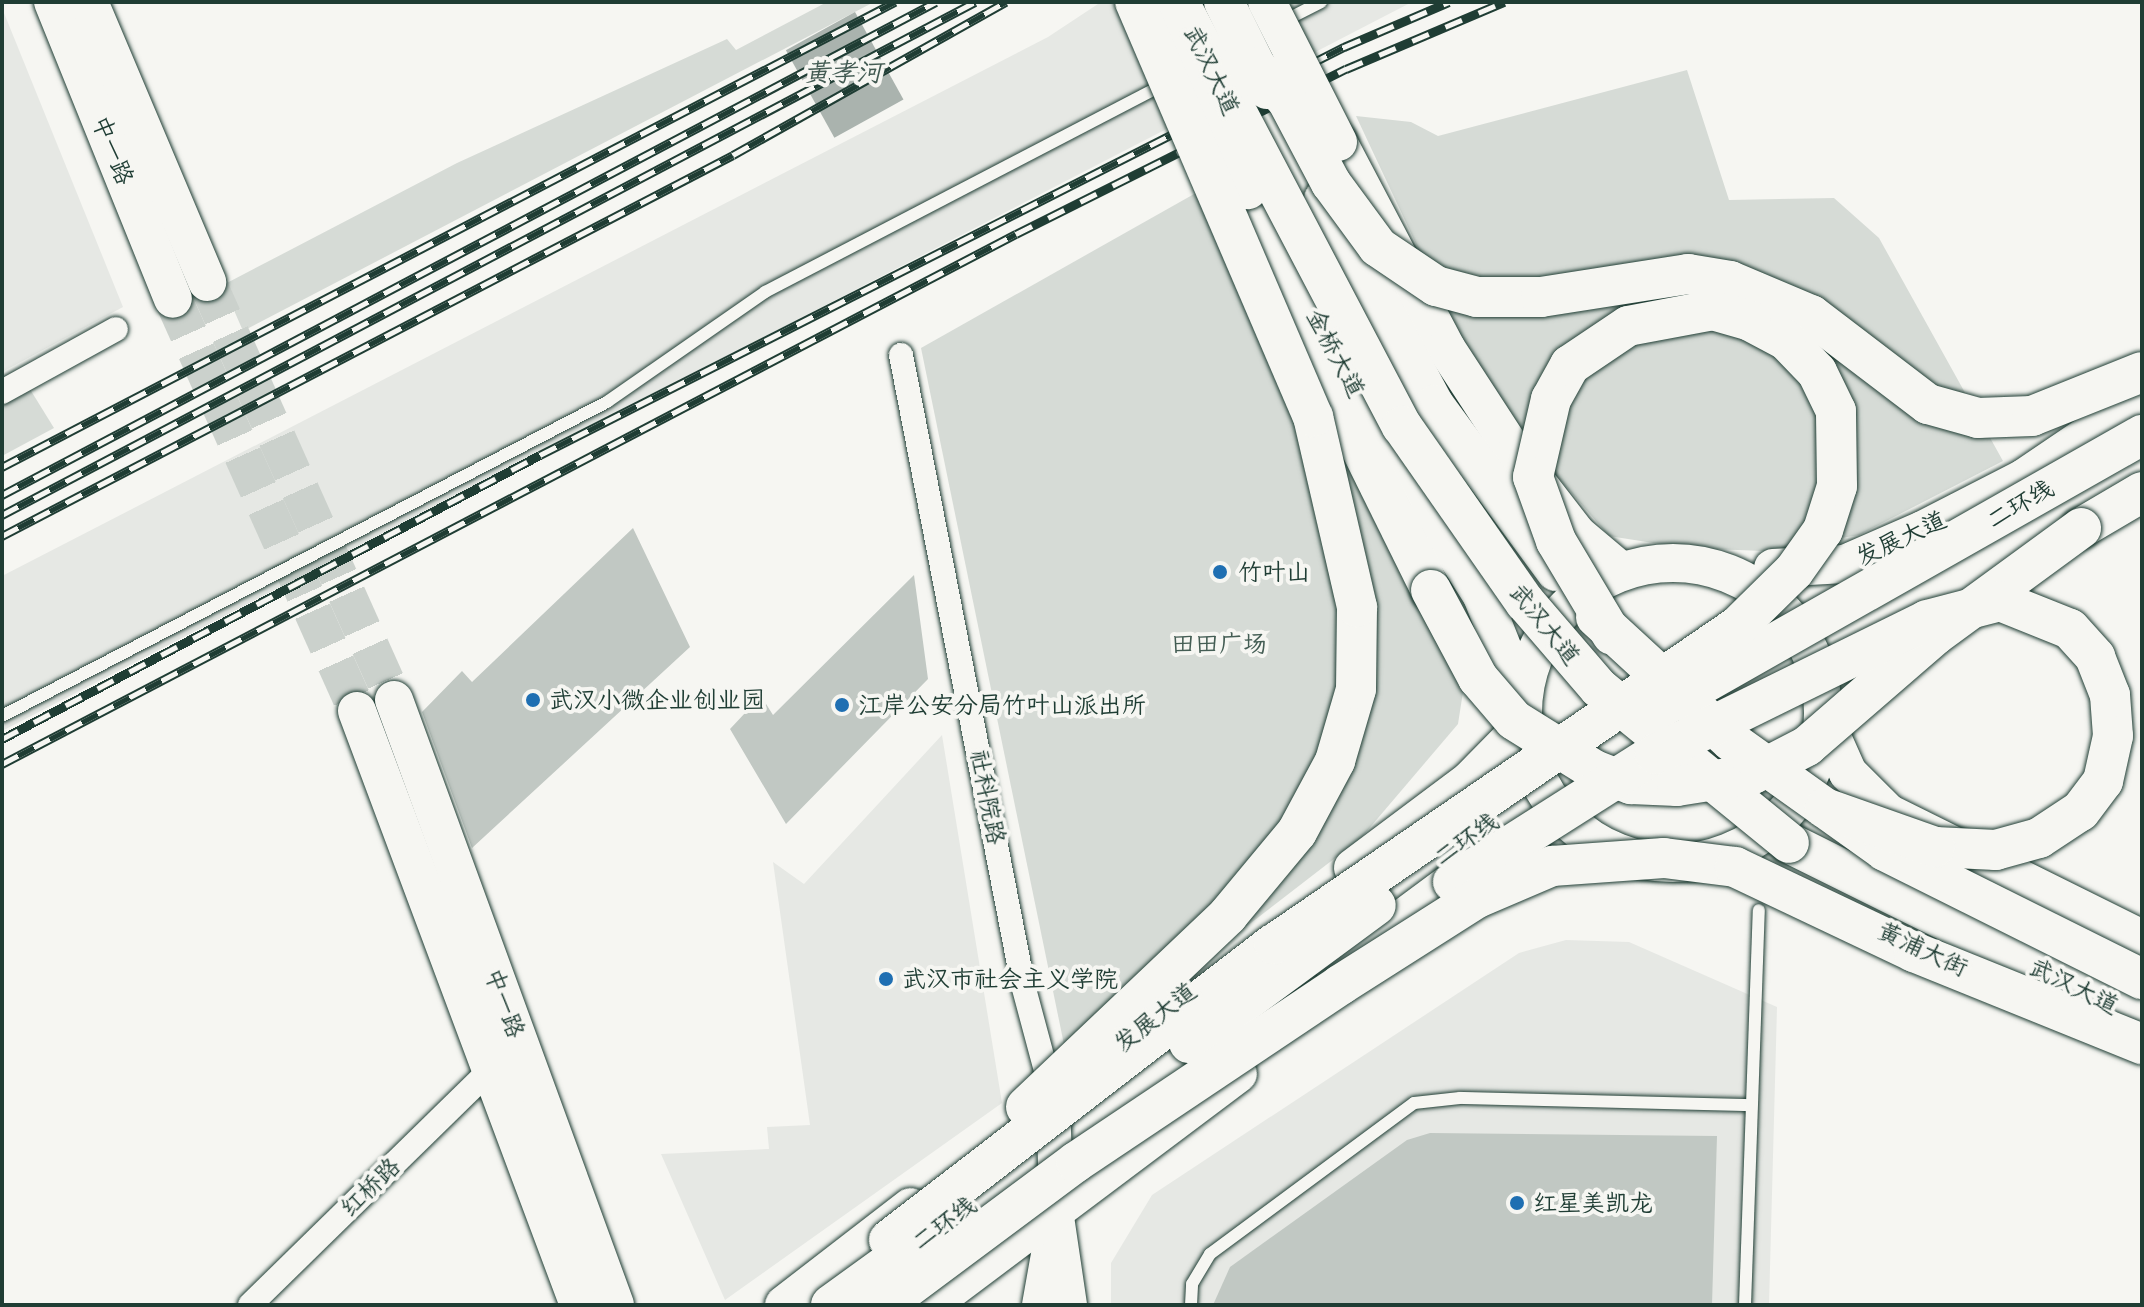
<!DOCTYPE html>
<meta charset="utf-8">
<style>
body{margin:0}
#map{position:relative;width:2144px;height:1307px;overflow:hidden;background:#f6f6f2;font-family:Delius,"LXGW WenKai TC",sans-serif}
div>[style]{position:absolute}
.built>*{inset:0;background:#e6e8e4}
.green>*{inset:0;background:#d6dbd6}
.water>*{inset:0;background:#aab3ae;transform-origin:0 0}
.building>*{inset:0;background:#c1c8c3}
.primary-tunnel>*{height:38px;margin-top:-19px;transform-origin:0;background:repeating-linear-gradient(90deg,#cbd1cc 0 38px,transparent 0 57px)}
.roads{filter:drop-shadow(0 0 2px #1f3d34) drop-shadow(0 0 2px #1f3d34)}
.service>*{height:12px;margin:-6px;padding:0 6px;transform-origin:6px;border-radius:6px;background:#f6f6f2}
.minor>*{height:24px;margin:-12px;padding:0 12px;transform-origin:12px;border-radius:12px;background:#f6f6f2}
.secondary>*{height:34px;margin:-17px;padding:0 17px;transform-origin:17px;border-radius:17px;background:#f6f6f2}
.primary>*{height:38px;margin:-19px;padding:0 19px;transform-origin:19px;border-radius:19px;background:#f6f6f2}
.primary>.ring{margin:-19px;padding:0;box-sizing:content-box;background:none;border:38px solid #f6f6f2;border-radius:50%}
.trunk>*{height:40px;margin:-20px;padding:0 20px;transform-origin:20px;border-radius:20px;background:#f6f6f2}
.rail>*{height:9px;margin-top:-4.5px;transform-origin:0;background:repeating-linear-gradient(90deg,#f6f6f2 0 18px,#1f3d34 0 36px);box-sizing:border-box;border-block:2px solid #1f3d34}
.bridges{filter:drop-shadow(0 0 2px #1f3d34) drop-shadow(0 0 2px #1f3d34)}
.primary-bridge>*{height:38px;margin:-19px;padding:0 19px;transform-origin:19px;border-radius:19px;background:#f6f6f2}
.trunk-bridge>*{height:40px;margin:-20px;padding:0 20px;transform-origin:20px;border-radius:20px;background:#f6f6f2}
.dots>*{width:22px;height:22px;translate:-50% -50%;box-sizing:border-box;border:4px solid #f6f6f2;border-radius:50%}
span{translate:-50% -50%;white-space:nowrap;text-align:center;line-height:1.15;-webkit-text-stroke:8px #f6f6f2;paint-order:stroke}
.street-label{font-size:24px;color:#1f3d34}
.poi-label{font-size:24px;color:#1f3d34}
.left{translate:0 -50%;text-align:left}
.park-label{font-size:24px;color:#445d54}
.water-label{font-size:26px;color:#425a52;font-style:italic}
.frame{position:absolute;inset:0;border:4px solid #1f3d34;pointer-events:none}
</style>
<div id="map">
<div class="built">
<div style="clip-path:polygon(1101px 2px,1412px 2px,2px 731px,2px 576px,1048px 37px)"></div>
<div style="clip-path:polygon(2px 8px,123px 307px,2px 372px)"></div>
<div style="clip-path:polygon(942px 735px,1002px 1103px,725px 1300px,661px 1154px,769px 1149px,767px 1127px,810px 1125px,773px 862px,804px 884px)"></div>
<div style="clip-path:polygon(1566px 940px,1629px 942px,1777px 1007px,1769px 1305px,1111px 1305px,1111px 1263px,1152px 1195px,1519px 953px)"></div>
</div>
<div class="green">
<div style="clip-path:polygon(827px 2px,874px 2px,243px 331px,223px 285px,457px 163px,727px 39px,736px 50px)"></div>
<div style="clip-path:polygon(1687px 70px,1729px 200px,1834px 198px,1879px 238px,2003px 461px,1859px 535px,1764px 551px,1685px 548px,1609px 536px,1518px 431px,1464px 346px,1356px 116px,1411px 122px,1438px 136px)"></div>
<div style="clip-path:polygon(1226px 176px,1467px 666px,1458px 724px,1361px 838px,1068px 1064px,921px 348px)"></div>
<div style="clip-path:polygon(28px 386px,54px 428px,2px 456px,2px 401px)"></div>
</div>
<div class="water">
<div style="left:855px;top:12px;width:100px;height:79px;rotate:61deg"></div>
</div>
<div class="building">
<div style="clip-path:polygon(633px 528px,690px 647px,472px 848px,422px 712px,462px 671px,472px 682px)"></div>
<div style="clip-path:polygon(914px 575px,928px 679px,786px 824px,730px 729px,761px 696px,773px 715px)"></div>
<div style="clip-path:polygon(1430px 1133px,1717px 1136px,1712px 1305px,1213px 1305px,1230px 1267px,1407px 1140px)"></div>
</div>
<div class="primary-tunnel">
<div style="left:207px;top:282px;width:458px;rotate:65.9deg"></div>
<div style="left:173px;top:299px;width:451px;rotate:65.9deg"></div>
</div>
<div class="roads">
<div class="service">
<div style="left:1280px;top:23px;width:46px;rotate:-27.1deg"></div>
<div style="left:2px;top:716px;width:682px;rotate:-27.43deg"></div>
<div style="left:607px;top:402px;width:193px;rotate:-34.8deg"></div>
<div style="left:765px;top:292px;width:451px;rotate:-27.5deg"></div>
<div style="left:1191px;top:1305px;width:21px;rotate:-87deg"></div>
<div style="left:1192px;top:1284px;width:35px;rotate:-59deg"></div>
<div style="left:1210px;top:1254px;width:254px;rotate:-36.5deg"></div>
<div style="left:1414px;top:1103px;width:46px;rotate:-6.2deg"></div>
<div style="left:1460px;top:1098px;width:288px;rotate:1.4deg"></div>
<div style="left:1745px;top:1305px;width:395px;rotate:-88deg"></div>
</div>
<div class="minor">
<div style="left:901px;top:355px;width:642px;rotate:79.04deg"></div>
<div style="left:1023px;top:985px;width:112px;rotate:75deg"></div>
<div style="left:2px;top:392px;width:130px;rotate:-28.9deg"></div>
<div style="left:250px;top:1305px;width:337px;rotate:-44.4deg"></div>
</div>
<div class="secondary">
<div style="left:1053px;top:1096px;width:103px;rotate:88.3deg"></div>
<div style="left:1039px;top:1305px;width:97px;rotate:-79.9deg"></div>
<div style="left:1056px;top:1210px;width:96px;rotate:81.6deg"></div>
</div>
<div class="primary">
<div style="left:53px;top:2px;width:320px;rotate:68deg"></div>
<div style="left:89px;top:2px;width:304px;rotate:67.1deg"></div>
<div style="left:1338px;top:142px;width:233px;rotate:62.3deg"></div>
<div style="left:1446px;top:348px;width:126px;rotate:56.9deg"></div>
<div style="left:1515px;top:454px;width:101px;rotate:52.2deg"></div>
<div style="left:1577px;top:534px;width:57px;rotate:40.1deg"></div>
<div style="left:1248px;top:190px;width:286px;rotate:61.6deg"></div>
<div style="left:1384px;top:442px;width:183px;rotate:57.5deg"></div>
<div style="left:1482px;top:596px;width:112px;rotate:68.5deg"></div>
<div class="ring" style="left:1523px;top:563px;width:262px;height:262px"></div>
<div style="left:1773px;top:568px;width:72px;rotate:-3.2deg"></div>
<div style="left:1845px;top:564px;width:85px;rotate:-23.6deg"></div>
<div style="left:1923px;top:530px;width:114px;rotate:-27.2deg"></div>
<div style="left:2024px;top:478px;width:143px;rotate:-34.1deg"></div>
<div style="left:394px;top:700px;width:644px;rotate:69.93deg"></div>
<div style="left:357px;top:711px;width:634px;rotate:69.51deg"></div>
<div style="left:1824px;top:719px;width:59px;rotate:66deg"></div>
<div style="left:1848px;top:773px;width:57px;rotate:45deg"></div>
<div style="left:1888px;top:813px;width:284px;rotate:26.4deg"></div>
<div style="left:1353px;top:868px;width:146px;rotate:-36.9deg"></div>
<div style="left:1470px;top:780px;width:76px;rotate:-45.5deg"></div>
<div style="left:784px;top:1305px;width:160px;rotate:-37.7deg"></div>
<div style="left:930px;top:1305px;width:385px;rotate:-36.9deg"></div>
</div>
<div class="trunk">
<div style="left:1324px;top:199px;width:234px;rotate:61.9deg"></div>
<div style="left:1434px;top:405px;width:206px;rotate:53.7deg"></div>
<div style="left:1256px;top:236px;width:395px;rotate:63.7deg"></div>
<div style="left:2081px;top:528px;width:71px;rotate:-30.5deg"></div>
<div style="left:1789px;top:843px;width:394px;rotate:26.4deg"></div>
<div style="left:1336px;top:969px;width:146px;rotate:-36.6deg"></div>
</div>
</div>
<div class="rail">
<div style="left:2px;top:467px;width:1007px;rotate:-27.51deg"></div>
<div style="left:2px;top:495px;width:1056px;rotate:-27.83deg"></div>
<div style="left:2px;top:515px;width:1100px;rotate:-27.8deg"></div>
<div style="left:2px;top:536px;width:824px;rotate:-27.53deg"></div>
<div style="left:733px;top:155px;width:313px;rotate:-29.3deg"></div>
<div style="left:2px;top:739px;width:608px;rotate:-27.83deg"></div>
<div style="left:540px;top:455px;width:902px;rotate:-26.91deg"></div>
<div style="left:1344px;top:47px;width:114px;rotate:-23.2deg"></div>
<div style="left:2px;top:764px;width:1144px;rotate:-27.6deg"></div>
<div style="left:1016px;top:234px;width:369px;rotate:-26.6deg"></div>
<div style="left:1346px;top:69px;width:172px;rotate:-23deg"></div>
</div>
<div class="bridges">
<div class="primary-bridge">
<div style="left:1155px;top:2px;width:210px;rotate:63.7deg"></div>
<div style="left:1267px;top:2px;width:157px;rotate:63.1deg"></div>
</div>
<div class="trunk-bridge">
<div style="left:1179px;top:2px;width:479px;rotate:62.3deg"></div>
<div style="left:1402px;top:426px;width:215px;rotate:55.1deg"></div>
<div style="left:1525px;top:602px;width:113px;rotate:49.3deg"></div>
<div style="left:1599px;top:688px;width:245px;rotate:39.2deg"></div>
<div style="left:1224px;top:2px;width:97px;rotate:63.7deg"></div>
<div style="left:1256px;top:67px;width:45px;rotate:46.8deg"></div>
<div style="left:1287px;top:100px;width:94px;rotate:62.1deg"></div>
<div style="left:1331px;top:183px;width:79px;rotate:53.7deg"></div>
<div style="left:1378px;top:247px;width:70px;rotate:33.9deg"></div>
<div style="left:1436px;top:286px;width:42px;rotate:15deg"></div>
<div style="left:1477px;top:297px;width:64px"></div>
<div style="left:1541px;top:297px;width:149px;rotate:-8.9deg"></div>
<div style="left:1688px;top:274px;width:43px;rotate:9.5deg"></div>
<div style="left:1730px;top:281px;width:88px;rotate:22.8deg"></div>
<div style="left:1811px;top:315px;width:147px;rotate:37.3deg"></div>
<div style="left:1928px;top:404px;width:52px;rotate:15.6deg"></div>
<div style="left:1978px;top:418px;width:54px;rotate:-2.1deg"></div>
<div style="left:2032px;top:416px;width:118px;rotate:-21.8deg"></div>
<div style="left:1431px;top:590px;width:100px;rotate:61.9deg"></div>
<div style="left:1478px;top:678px;width:55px;rotate:49.4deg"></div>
<div style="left:1514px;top:720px;width:94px;rotate:32deg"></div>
<div style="left:1594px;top:770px;width:40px;rotate:21deg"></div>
<div style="left:1631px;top:784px;width:46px;rotate:2.5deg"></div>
<div style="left:1677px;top:786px;width:77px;rotate:-9deg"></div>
<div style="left:1753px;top:774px;width:61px;rotate:-27.4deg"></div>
<div style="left:1807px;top:746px;width:169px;rotate:-40.9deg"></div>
<div style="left:1935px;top:635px;width:181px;rotate:-36.2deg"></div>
<div style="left:1596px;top:617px;width:183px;rotate:42.6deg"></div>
<div style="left:1731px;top:741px;width:189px;rotate:35.5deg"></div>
<div style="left:1885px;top:851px;width:287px;rotate:26.5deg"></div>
<div style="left:1648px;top:715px;width:568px;rotate:-29.54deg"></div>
<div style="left:1453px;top:882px;width:239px;rotate:-32.4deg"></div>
<div style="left:1655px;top:754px;width:303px;rotate:-26.2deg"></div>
<div style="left:1927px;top:620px;width:75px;rotate:-14.6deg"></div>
<div style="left:2000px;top:601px;width:75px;rotate:21.8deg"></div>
<div style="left:2070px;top:629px;width:38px;rotate:48deg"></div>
<div style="left:2095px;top:657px;width:41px;rotate:68.5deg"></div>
<div style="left:2110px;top:695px;width:41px;rotate:85.8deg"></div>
<div style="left:2113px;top:736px;width:46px;rotate:102.5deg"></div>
<div style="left:2103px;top:781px;width:38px;rotate:127deg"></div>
<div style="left:2080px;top:811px;width:49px;rotate:146.6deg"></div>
<div style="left:2039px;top:838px;width:45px;rotate:164.4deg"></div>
<div style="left:1996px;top:850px;width:61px;rotate:-177.2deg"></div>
<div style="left:1935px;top:847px;width:117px;rotate:-160.5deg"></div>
<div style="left:1189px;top:1043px;width:232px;rotate:-36.4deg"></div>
<div style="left:1026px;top:1107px;width:279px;rotate:-43.5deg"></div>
<div style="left:1228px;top:915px;width:108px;rotate:-50.3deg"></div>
<div style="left:1297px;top:832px;width:81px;rotate:-61.8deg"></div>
<div style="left:1335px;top:761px;width:75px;rotate:-73.7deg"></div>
<div style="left:1356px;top:689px;width:82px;rotate:-89.3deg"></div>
<div style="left:1357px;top:607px;width:195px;rotate:-103deg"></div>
<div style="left:1313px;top:417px;width:452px;rotate:-113.2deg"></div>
<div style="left:889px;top:1240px;width:486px;rotate:-37.6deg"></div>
<div style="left:1274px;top:944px;width:563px;rotate:-34.42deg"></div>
<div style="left:1738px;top:626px;width:78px;rotate:-44.5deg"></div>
<div style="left:1794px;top:571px;width:50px;rotate:-54.7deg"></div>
<div style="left:1823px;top:530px;width:46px;rotate:-72.3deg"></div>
<div style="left:1837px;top:486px;width:75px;rotate:-90.8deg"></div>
<div style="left:1836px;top:411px;width:43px;rotate:-116deg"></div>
<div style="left:1817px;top:372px;width:45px;rotate:-134.1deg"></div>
<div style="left:1786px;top:340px;width:40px;rotate:-152deg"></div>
<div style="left:1751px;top:321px;width:40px;rotate:-164deg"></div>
<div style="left:1713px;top:310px;width:86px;rotate:169.3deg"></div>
<div style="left:1628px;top:326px;width:70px;rotate:146.1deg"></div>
<div style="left:1570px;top:365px;width:39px;rotate:119deg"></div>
<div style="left:1551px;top:399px;width:80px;rotate:103deg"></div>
<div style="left:1533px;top:477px;width:68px;rotate:70.2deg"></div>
<div style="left:1556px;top:541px;width:109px;rotate:59.2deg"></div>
<div style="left:831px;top:1305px;width:116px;rotate:-35.9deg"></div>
<div style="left:884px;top:1305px;width:239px;rotate:-36.7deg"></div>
<div style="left:1076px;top:1162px;width:318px;rotate:-33.8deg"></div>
<div style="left:1340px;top:985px;width:162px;rotate:-32.4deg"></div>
<div style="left:1477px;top:898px;width:82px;rotate:-23.1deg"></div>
<div style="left:1552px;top:866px;width:112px;rotate:-4.1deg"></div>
<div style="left:1664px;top:858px;width:72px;rotate:7.2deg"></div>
<div style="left:1735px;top:867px;width:198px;rotate:25.4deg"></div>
<div style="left:1914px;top:952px;width:246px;rotate:22deg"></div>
</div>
</div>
<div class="dots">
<div style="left:1220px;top:572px;background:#1f6fb2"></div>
<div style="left:533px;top:700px;background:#1f6fb2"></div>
<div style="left:842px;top:705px;background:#1f6fb2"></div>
<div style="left:886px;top:979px;background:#1f6fb2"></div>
<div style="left:1517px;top:1203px;background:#1f6fb2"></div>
</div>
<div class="street-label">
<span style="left:1212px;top:70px;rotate:64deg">武汉大道</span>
<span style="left:113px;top:150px;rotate:68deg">中一路</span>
<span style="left:1336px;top:353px;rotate:62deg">金桥大道</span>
<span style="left:2020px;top:504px;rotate:-30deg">二环线</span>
<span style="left:1901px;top:538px;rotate:-25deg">发展大道</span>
<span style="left:1545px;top:624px;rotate:51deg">武汉大道</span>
<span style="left:988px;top:797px;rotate:79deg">社科院路</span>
<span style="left:1466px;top:839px;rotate:-35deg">二环线</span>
<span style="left:1923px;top:949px;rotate:25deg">黄浦大街</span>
<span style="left:2074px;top:986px;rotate:26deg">武汉大道</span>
<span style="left:505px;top:1003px;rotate:70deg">中一路</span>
<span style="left:1155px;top:1017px;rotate:-38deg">发展大道</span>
<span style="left:370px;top:1187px;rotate:-44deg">红桥路</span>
<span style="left:944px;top:1223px;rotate:-36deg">二环线</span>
</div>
<div class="poi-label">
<span class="left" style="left:1238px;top:572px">竹叶山</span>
<span class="left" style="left:549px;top:700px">武汉小微企业创业园</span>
<span class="left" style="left:858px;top:705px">江岸公安分局竹叶山派出所</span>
<span class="left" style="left:902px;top:979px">武汉市社会主义学院</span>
<span class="left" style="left:1533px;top:1203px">红星美凯龙</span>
</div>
<div class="park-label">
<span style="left:1219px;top:644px">田田广场</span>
</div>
<div class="water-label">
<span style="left:843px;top:72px">黄孝河</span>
</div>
<div class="frame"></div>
</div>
